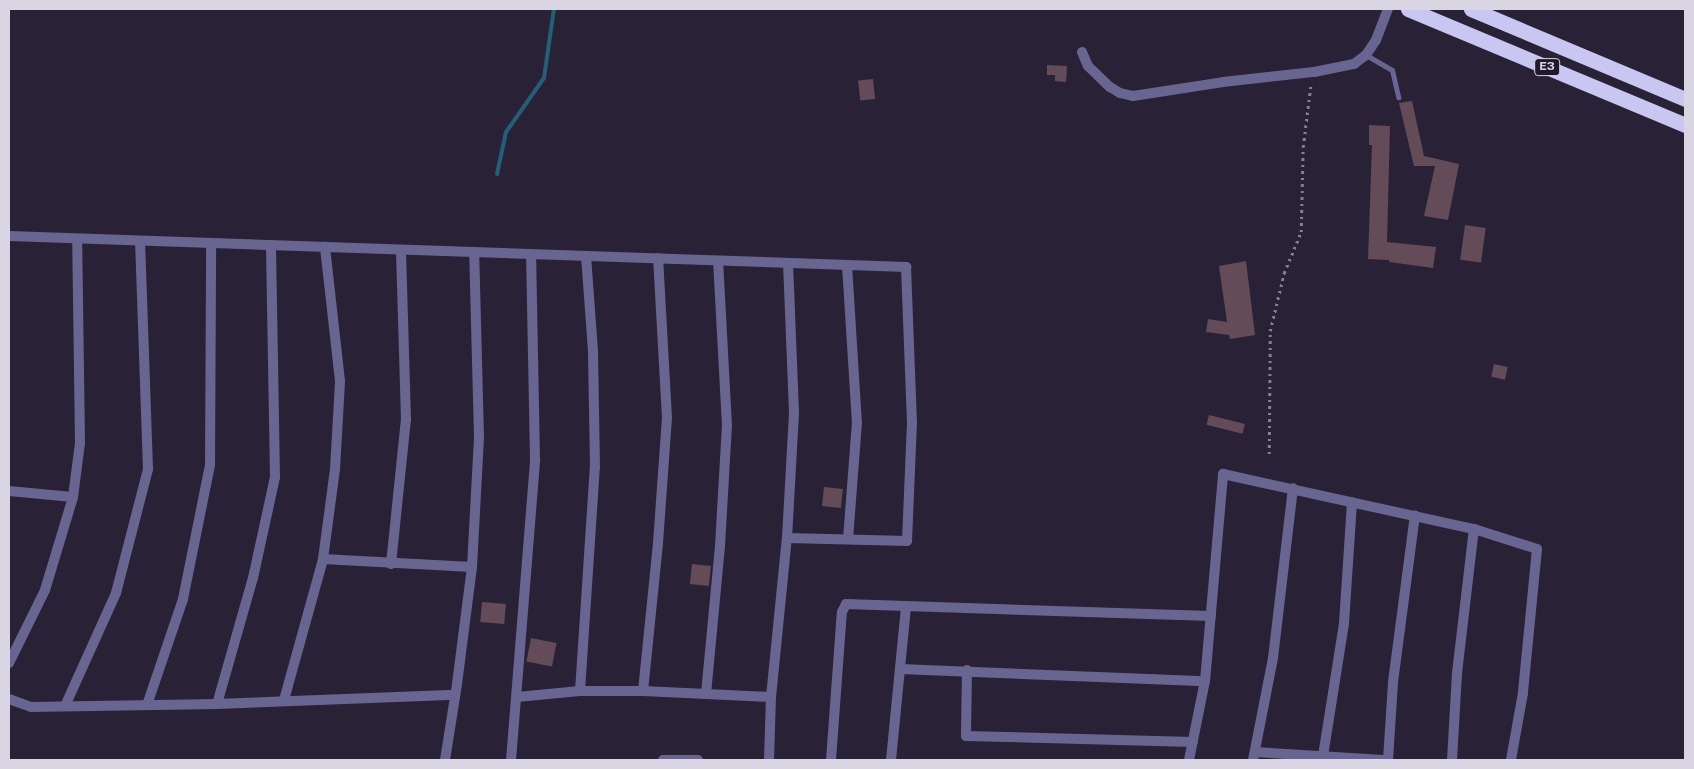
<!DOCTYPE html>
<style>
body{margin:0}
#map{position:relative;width:1694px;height:769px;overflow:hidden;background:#292237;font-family:"Public Sans",sans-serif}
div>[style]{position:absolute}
.stream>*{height:4px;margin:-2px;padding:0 2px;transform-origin:2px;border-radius:2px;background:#216078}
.building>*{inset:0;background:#644b58;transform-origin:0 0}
.path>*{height:2.5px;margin-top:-1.25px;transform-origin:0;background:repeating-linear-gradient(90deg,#868091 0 2.5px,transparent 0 6.5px)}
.service>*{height:5px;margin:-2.5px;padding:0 2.5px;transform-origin:2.5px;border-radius:2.5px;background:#696591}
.minor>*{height:10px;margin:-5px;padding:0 5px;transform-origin:5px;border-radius:5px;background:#696591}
.motorway>*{height:15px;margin:-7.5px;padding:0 7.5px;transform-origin:7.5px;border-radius:7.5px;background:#cac6f2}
span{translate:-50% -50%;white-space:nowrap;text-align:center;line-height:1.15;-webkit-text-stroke:5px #20192c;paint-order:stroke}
.shield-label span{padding:1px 4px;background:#20192c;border:1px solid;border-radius:4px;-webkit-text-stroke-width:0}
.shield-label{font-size:12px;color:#dad5e3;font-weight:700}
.frame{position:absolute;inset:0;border:10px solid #dad5e3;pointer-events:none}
</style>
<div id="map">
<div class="stream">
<div style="left:497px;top:174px;width:43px;rotate:-77.9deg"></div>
<div style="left:506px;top:132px;width:66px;rotate:-54.9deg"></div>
<div style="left:544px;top:78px;width:70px;rotate:-81.8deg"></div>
</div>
<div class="building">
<div style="clip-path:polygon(1047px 65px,1067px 66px,1066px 82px,1055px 81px,1055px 75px,1047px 75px)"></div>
<div style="left:873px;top:79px;width:20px;height:15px;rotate:84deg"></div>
<div style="clip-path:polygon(1412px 101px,1424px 156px,1459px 164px,1448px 220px,1424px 216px,1435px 166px,1414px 166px,1399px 103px)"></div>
<div style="clip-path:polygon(1369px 125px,1390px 126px,1387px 242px,1436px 247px,1433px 268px,1389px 262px,1389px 260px,1368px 259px,1372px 145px,1369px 145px)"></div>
<div style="left:1465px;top:225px;width:21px;height:35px;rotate:8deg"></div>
<div style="clip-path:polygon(1246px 261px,1255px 335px,1230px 339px,1229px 335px,1206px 332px,1208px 319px,1227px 322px,1219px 266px)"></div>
<div style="left:1494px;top:364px;width:14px;height:13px;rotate:12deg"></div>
<div style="left:1209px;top:415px;width:37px;height:10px;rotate:14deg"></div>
<div style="left:824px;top:487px;width:19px;height:19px;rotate:6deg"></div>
<div style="left:692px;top:564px;width:19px;height:20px;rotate:6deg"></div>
<div style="left:482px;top:602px;width:24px;height:20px;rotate:5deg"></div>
<div style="left:531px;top:638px;width:26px;height:24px;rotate:11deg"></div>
</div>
<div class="path">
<div style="left:1269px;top:454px;width:123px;rotate:-89.5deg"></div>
<div style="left:1270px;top:331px;width:60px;rotate:-76.4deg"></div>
<div style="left:1284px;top:273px;width:44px;rotate:-67.5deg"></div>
<div style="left:1301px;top:232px;width:85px;rotate:-88.7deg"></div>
<div style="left:1303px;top:147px;width:64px;rotate:-82.9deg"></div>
</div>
<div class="service">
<div style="left:1366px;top:55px;width:30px;rotate:30deg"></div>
<div style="left:1392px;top:70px;width:28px;rotate:77deg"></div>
</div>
<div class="minor">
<div style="left:1082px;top:52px;width:15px;rotate:67deg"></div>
<div style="left:1088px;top:66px;width:30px;rotate:44deg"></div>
<div style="left:1110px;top:87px;width:12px;rotate:31deg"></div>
<div style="left:1120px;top:93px;width:13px;rotate:13deg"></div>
<div style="left:1133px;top:96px;width:91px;rotate:-8.8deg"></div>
<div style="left:1223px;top:82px;width:92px;rotate:-6.3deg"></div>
<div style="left:1314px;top:72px;width:41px;rotate:-11.3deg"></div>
<div style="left:1354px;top:64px;width:15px;rotate:-37deg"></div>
<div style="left:1366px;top:55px;width:18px;rotate:-56deg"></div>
<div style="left:1376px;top:40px;width:33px;rotate:-69deg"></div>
<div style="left:9px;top:236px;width:898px;rotate:1.98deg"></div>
<div style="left:906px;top:267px;width:155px;rotate:87.8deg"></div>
<div style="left:912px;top:422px;width:119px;rotate:92.4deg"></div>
<div style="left:907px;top:541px;width:120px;rotate:-178.6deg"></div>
<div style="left:847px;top:265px;width:157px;rotate:86.4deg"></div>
<div style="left:857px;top:422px;width:116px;rotate:94.4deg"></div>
<div style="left:9px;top:491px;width:64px;rotate:5.4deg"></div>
<div style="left:323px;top:559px;width:149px;rotate:3.1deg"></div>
<div style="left:391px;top:564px;width:145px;rotate:-84.1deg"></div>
<div style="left:406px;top:420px;width:170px;rotate:-91.7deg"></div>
<div style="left:9px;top:663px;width:81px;rotate:-63.7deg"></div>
<div style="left:45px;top:590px;width:97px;rotate:-73.2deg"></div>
<div style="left:73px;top:497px;width:54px;rotate:-82.6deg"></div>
<div style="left:80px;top:443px;width:204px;rotate:-90.8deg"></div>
<div style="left:900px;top:669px;width:305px;rotate:2.3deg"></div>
<div style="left:967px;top:670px;width:66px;rotate:90.9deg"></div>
<div style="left:966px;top:736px;width:227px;rotate:1.5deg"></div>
<div style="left:580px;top:691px;width:225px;rotate:-86.2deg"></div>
<div style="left:595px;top:467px;width:116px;rotate:-91deg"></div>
<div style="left:593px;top:351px;width:95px;rotate:-94.2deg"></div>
<div style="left:643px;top:691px;width:149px;rotate:-84.2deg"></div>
<div style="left:658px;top:543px;width:125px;rotate:-85.9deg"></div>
<div style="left:667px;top:418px;width:160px;rotate:-93.2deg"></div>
<div style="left:706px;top:694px;width:149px;rotate:-84.6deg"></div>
<div style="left:720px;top:546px;width:120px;rotate:-86.7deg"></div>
<div style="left:727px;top:426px;width:165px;rotate:-93.1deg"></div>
<div style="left:517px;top:697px;width:63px;rotate:-5.4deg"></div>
<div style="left:580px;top:691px;width:63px"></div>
<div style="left:643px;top:691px;width:128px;rotate:2.7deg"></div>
<div style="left:9px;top:699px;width:23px;rotate:20deg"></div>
<div style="left:31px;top:707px;width:186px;rotate:-0.9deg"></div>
<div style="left:217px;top:704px;width:238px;rotate:-2.2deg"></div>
<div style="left:284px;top:700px;width:146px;rotate:-74.5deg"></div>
<div style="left:323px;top:559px;width:91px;rotate:-82.4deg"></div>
<div style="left:335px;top:469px;width:88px;rotate:-86.7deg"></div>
<div style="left:340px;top:381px;width:135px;rotate:-96.4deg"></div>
<div style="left:217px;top:704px;width:131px;rotate:-74.1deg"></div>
<div style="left:253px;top:578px;width:103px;rotate:-77.7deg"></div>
<div style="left:275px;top:477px;width:232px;rotate:-91deg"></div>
<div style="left:147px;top:705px;width:112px;rotate:-71.2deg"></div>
<div style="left:183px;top:599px;width:137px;rotate:-78.6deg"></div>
<div style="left:210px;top:465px;width:222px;rotate:-89.7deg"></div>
<div style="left:65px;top:706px;width:124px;rotate:-65.7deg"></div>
<div style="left:116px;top:593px;width:128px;rotate:-75.5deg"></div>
<div style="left:148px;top:469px;width:228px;rotate:-92deg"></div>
<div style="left:1255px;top:752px;width:128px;rotate:3.6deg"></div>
<div style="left:1323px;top:756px;width:135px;rotate:-81deg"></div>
<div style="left:1344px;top:623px;width:121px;rotate:-86.2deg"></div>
<div style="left:445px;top:760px;width:77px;rotate:-81deg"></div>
<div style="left:457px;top:684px;width:118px;rotate:-82.7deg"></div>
<div style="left:472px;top:567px;width:130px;rotate:-86.9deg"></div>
<div style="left:479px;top:437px;width:185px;rotate:-91.5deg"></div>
<div style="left:511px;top:760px;width:302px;rotate:-85.4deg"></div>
<div style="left:535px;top:459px;width:204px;rotate:-91.1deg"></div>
<div style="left:663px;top:760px;width:35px"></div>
<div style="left:769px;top:760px;width:63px;rotate:-88.2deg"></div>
<div style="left:771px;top:697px;width:160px;rotate:-84.3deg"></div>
<div style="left:787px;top:538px;width:126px;rotate:-86.8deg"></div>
<div style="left:794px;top:412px;width:149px;rotate:-92.3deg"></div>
<div style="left:831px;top:760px;width:137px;rotate:-85.8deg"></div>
<div style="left:841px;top:623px;width:11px;rotate:-85deg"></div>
<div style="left:842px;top:612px;width:9px;rotate:-63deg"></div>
<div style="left:846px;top:604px;width:365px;rotate:1.9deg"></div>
<div style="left:891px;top:760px;width:154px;rotate:-84.4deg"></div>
<div style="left:1189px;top:760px;width:81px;rotate:-78.6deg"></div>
<div style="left:1205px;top:681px;width:208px;rotate:-85deg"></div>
<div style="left:1223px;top:474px;width:257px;rotate:12.4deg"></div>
<div style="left:1474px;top:529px;width:66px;rotate:17.6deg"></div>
<div style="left:1537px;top:549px;width:145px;rotate:95.6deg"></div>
<div style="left:1523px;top:693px;width:68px;rotate:100.2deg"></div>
<div style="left:1253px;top:760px;width:104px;rotate:-78.9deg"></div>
<div style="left:1273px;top:658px;width:171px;rotate:-83.3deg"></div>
<div style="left:1388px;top:760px;width:78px;rotate:-86.3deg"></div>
<div style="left:1393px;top:682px;width:168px;rotate:-82.5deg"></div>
<div style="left:1452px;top:760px;width:87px;rotate:-86.7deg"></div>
<div style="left:1457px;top:673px;width:145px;rotate:-83.3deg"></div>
</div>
<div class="motorway">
<div style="left:1408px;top:9px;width:300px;rotate:22.7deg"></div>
<div style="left:1471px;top:9px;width:232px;rotate:22.8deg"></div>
</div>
<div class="shield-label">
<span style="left:1547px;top:67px">E3</span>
</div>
<div class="frame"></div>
</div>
